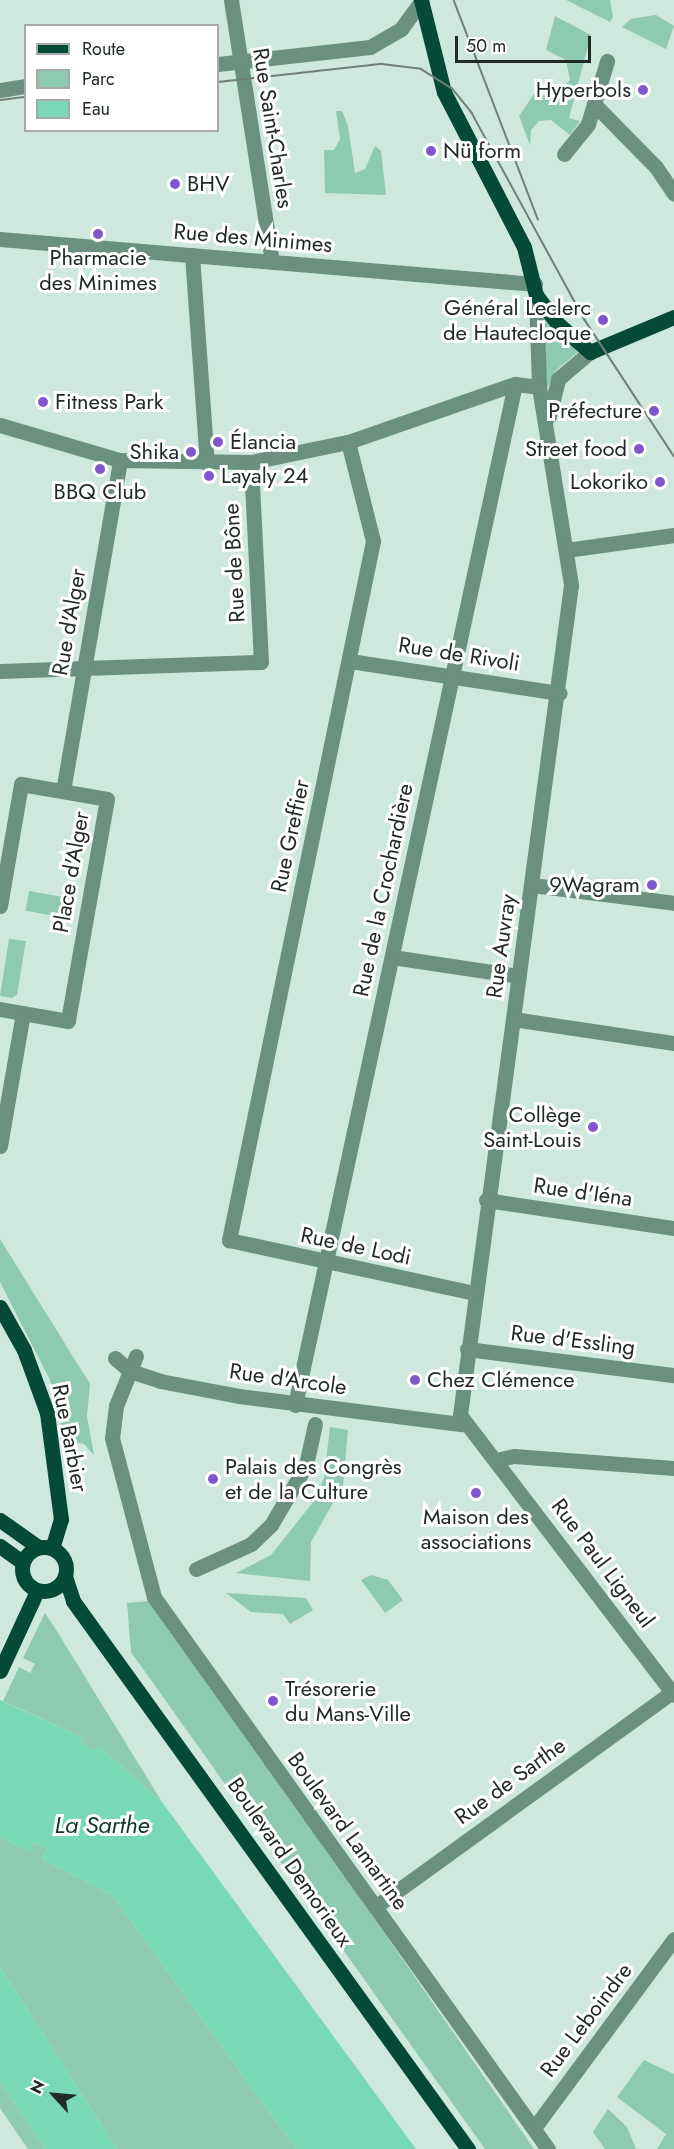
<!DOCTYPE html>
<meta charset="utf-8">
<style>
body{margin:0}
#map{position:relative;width:674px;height:2149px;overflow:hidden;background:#cfe8dd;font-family:Jost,sans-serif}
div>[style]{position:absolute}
.green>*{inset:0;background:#8ec9b1;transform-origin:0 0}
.water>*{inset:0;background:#79d9b6}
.minor>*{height:15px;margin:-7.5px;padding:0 7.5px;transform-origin:7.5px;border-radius:7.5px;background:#6a9080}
.major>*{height:15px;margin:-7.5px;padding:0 7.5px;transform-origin:7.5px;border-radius:7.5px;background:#044a36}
.major>.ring{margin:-7.5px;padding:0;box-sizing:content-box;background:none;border:15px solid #044a36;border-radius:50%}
.tram>*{height:1.5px;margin:-0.75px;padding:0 0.75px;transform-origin:0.75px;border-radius:0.75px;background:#6f7f78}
.dots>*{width:16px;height:16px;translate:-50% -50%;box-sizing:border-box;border:3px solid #fff;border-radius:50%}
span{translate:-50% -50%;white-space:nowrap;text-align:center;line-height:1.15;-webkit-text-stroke:6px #fff;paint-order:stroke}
.poi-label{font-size:22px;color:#212a26}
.right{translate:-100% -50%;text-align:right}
.left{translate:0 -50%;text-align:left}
.street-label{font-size:22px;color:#212a26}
.water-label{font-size:24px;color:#0b382a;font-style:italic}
.legend{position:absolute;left:24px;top:24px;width:195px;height:108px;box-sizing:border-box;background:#fff;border:2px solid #a6aaa8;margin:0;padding:8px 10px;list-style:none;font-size:18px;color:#212a26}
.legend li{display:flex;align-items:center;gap:12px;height:30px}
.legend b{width:30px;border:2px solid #a6aaa8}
.north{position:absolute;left:24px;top:2065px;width:60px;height:60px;-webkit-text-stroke:4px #fff;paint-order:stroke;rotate:296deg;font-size:16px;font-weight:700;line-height:24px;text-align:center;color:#212a26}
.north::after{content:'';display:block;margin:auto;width:21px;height:27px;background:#212a26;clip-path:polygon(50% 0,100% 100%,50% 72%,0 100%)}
.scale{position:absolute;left:455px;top:36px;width:136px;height:27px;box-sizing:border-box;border:3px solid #212a26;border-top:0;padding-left:8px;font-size:18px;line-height:21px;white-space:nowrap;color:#212a26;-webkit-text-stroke:4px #fff;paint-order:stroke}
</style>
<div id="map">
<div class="green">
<div style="clip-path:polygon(566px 0,610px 0,613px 17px,610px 22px)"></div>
<div style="clip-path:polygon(656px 15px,674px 26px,666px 49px,622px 27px,631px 19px)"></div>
<div style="clip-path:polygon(555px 16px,591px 35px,569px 118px,580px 121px,570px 135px,551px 120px,539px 121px,531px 130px,530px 145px,519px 116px,534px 94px,553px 97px,570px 80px,566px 60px,546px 50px)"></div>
<div style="clip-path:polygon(336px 111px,342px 111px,348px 126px,355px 173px,365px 169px,375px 146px,381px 151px,386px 195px,325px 193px,324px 150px,334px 150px,340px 139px)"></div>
<div style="clip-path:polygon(543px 316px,578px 352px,555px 371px,545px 393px)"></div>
<div style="left:29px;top:891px;width:45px;height:20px;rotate:10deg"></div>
<div style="clip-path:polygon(9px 939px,26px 941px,17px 995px,12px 998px,0 996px)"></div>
<div style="clip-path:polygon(0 1239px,90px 1384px,87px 1416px,94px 1455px,84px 1444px,65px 1440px,50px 1380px,0 1282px)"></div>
<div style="clip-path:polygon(330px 1427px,348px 1430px,343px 1485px,311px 1542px,310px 1581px,236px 1573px,271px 1555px,314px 1501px,324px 1478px)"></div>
<div style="clip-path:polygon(371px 1575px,388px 1580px,403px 1600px,385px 1613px,361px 1580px)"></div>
<div style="clip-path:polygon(226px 1593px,306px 1598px,313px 1610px,290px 1624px,283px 1614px,251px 1612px)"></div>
<div style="clip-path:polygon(149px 1601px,318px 1837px,534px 2149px,485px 2149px,131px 1652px,127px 1603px)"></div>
<div style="clip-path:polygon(45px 1613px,58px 1633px,162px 1802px,99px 1746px,95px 1751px,81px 1744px,84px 1738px,3px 1701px,19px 1667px,30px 1673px,35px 1664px,23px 1658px)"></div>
<div style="clip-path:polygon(0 1837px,29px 1852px,34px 1842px,47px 1848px,42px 1859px,112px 1895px,296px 2149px,117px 2149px,0 1967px)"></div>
<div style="clip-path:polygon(644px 2060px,674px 2074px,674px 2149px,657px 2149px,666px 2134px,617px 2097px)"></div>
<div style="clip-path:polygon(0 2082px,45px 2149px,28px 2149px,0 2108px)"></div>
<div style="clip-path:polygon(608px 2109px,627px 2127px,636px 2149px,605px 2149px,593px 2132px)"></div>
</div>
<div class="water">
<div style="clip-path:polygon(0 1700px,84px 1738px,81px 1744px,95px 1750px,98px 1745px,162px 1802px,416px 2149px,296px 2149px,112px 1895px,42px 1859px,47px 1848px,34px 1842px,29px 1852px,0 1837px)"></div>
<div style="clip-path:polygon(0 1967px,117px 2149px,45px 2149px,0 2082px)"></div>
</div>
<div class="minor">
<div style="left:231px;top:0;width:265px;rotate:81.1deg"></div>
<div style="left:218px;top:64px;width:153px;rotate:-6.4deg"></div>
<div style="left:370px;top:47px;width:36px;rotate:-30deg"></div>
<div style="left:401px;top:29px;width:34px;rotate:-54deg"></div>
<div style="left:0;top:90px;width:26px;rotate:-9deg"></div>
<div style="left:594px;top:104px;width:88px;rotate:45.5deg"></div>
<div style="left:656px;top:167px;width:32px;rotate:56deg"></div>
<div style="left:564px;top:154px;width:38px;rotate:-51deg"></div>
<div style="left:588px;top:124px;width:66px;rotate:-73.2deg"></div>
<div style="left:0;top:239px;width:537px;rotate:4.81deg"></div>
<div style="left:192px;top:255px;width:209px;rotate:85.9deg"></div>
<div style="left:536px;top:295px;width:92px;rotate:88.1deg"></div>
<div style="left:539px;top:387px;width:201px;rotate:80.8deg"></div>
<div style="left:571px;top:585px;width:837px;rotate:97.62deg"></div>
<div style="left:460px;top:1415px;width:352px;rotate:52.6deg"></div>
<div style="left:549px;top:416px;width:38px;rotate:-76deg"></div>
<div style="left:558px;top:379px;width:42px;rotate:-40.2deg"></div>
<div style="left:0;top:425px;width:125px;rotate:16.3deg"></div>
<div style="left:120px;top:460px;width:131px;rotate:0.9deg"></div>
<div style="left:251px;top:462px;width:99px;rotate:-11.7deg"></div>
<div style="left:348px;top:442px;width:177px;rotate:-19.2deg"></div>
<div style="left:515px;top:384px;width:24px;rotate:7deg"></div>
<div style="left:348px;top:442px;width:102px;rotate:75.8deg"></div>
<div style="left:373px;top:541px;width:714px;rotate:101.64deg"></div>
<div style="left:229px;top:1240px;width:251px;rotate:12.2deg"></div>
<div style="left:566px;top:550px;width:109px;rotate:-7.9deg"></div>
<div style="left:350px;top:661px;width:212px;rotate:8.7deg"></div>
<div style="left:0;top:671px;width:261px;rotate:-2deg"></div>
<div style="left:261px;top:662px;width:200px;rotate:-92.9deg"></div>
<div style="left:63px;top:791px;width:336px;rotate:-80.2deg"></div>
<div style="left:532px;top:885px;width:143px;rotate:7.2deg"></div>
<div style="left:0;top:906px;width:124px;rotate:-80.2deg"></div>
<div style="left:21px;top:784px;width:87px;rotate:9.9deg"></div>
<div style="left:107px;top:799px;width:225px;rotate:100deg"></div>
<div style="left:68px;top:1021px;width:69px;rotate:-170deg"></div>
<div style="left:392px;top:957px;width:128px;rotate:8.5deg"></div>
<div style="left:513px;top:1019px;width:163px;rotate:8.5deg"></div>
<div style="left:0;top:1146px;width:135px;rotate:-80.2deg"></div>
<div style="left:486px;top:1200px;width:190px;rotate:8.5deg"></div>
<div style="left:467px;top:1349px;width:209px;rotate:7.2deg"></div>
<div style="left:136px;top:1356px;width:54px;rotate:111.8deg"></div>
<div style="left:116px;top:1406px;width:32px;rotate:97deg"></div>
<div style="left:112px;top:1438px;width:164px;rotate:75.2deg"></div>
<div style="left:154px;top:1597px;width:678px;rotate:54.48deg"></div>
<div style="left:115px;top:1358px;width:20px;rotate:41deg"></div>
<div style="left:130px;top:1371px;width:32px;rotate:18deg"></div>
<div style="left:160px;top:1381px;width:80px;rotate:10.8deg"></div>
<div style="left:239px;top:1396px;width:225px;rotate:7.2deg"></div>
<div style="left:295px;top:1405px;width:1044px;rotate:-77.84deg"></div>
<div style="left:496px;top:1460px;width:18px;rotate:-13deg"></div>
<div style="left:514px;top:1456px;width:160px;rotate:4.3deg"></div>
<div style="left:196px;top:1569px;width:60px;rotate:-24.4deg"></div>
<div style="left:251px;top:1544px;width:28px;rotate:-44deg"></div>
<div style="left:271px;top:1525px;width:69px;rotate:-59.7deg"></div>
<div style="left:306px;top:1465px;width:42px;rotate:-77.6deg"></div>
<div style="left:375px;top:1907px;width:367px;rotate:-35.9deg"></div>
<div style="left:534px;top:2128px;width:235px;rotate:-53.5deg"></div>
</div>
<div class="major">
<div style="left:421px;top:0;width:95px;rotate:76deg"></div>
<div style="left:444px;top:92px;width:174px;rotate:62.7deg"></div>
<div style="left:524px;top:247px;width:49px;rotate:76deg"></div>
<div style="left:536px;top:295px;width:36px;rotate:53deg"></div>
<div style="left:558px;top:324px;width:43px;rotate:41.2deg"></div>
<div style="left:590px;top:352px;width:91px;rotate:-22.6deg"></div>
<div style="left:0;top:1307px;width:49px;rotate:60.8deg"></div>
<div style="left:24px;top:1350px;width:67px;rotate:69.9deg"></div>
<div style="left:47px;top:1413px;width:107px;rotate:82.5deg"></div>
<div style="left:61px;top:1519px;width:30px;rotate:107deg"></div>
<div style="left:0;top:1520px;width:47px;rotate:35.4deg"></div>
<div style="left:0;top:1546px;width:27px;rotate:36deg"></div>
<div class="ring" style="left:22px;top:1547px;width:29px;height:29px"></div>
<div style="left:65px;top:1576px;width:26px;rotate:72deg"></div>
<div style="left:73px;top:1601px;width:676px;rotate:54.22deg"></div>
<div style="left:0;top:1671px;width:88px;rotate:-65.2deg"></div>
</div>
<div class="tram">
<div style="left:454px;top:0;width:235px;rotate:69deg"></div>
<div style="left:218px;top:82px;width:165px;rotate:-6.3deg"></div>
<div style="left:382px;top:64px;width:39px;rotate:7deg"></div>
<div style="left:421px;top:69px;width:36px;rotate:32deg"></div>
<div style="left:452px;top:88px;width:32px;rotate:51deg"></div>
<div style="left:472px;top:113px;width:236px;rotate:61.4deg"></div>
<div style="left:585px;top:320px;width:163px;rotate:56.8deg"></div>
<div style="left:0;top:100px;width:26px;rotate:-7deg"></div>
</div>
<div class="dots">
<div style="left:643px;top:90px;background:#8056cf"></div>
<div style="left:431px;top:151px;background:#8056cf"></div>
<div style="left:175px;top:184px;background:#8056cf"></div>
<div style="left:98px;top:234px;background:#8056cf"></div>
<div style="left:603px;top:320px;background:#8056cf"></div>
<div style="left:43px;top:402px;background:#8056cf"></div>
<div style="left:654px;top:411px;background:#8056cf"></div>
<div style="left:218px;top:442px;background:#8056cf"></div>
<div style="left:639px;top:449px;background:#8056cf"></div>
<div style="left:191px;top:452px;background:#8056cf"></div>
<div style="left:100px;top:469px;background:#8056cf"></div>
<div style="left:209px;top:476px;background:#8056cf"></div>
<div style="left:660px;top:482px;background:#8056cf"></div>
<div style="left:652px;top:885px;background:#8056cf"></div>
<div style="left:593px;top:1127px;background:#8056cf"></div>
<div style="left:415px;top:1380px;background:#8056cf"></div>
<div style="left:213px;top:1479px;background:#8056cf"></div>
<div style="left:476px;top:1493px;background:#8056cf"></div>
<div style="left:273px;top:1701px;background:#8056cf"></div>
</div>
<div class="poi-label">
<span class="right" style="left:631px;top:90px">Hyperbols</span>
<span class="left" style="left:443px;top:151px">Nü form</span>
<span class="left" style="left:187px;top:184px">BHV</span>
<span style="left:98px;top:270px">Pharmacie<br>des Minimes</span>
<span class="right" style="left:591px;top:320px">Général Leclerc<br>de Hautecloque</span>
<span class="left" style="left:55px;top:402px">Fitness Park</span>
<span class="right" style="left:642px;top:411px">Préfecture</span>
<span class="left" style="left:230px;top:442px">Élancia</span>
<span class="right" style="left:627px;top:449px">Street food</span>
<span class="right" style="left:179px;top:452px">Shika</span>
<span class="left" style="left:221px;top:476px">Layaly 24</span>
<span class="right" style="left:648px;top:482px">Lokoriko</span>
<span style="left:100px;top:492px">BBQ Club</span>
<span class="right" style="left:640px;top:885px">9Wagram</span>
<span class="right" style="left:581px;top:1127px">Collège<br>Saint-Louis</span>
<span class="left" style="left:427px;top:1380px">Chez Clémence</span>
<span class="left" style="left:225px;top:1479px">Palais des Congrès<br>et de la Culture</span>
<span style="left:476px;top:1529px">Maison des<br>associations</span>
<span class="left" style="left:285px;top:1701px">Trésorerie<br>du Mans-Ville</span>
</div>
<div class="street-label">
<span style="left:273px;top:128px;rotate:81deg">Rue Saint-Charles</span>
<span style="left:253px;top:238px;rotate:5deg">Rue des Minimes</span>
<span style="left:234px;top:563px;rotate:-93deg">Rue de Bône</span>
<span style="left:69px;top:622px;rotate:-80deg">Rue d'Alger</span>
<span style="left:459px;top:654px;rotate:9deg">Rue de Rivoli</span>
<span style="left:290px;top:836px;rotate:-78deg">Rue Greffier</span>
<span style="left:71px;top:872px;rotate:-80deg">Place d'Alger</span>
<span style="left:383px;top:890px;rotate:-78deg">Rue de la Crochardière</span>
<span style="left:501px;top:946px;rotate:-82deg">Rue Auvray</span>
<span style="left:583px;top:1192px;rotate:8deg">Rue d'Iéna</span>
<span style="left:356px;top:1246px;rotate:12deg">Rue de Lodi</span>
<span style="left:573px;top:1340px;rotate:7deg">Rue d'Essling</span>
<span style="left:288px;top:1379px;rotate:8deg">Rue d'Arcole</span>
<span style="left:70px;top:1438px;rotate:79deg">Rue Barbier</span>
<span style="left:603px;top:1563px;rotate:53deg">Rue Paul Ligneul</span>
<span style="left:510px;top:1781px;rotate:-36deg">Rue de Sarthe</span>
<span style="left:348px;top:1831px;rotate:54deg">Boulevard Lamartine</span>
<span style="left:290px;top:1862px;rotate:55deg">Boulevard Demorieux</span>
<span style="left:586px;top:2020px;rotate:-53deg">Rue Leboindre</span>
</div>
<div class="water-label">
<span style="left:102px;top:1825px">La Sarthe</span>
</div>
<ul class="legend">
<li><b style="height:8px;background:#044a36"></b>Route</li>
<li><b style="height:16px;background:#8ec9b1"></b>Parc</li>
<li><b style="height:16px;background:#79d9b6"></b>Eau</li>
</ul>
<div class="north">N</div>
<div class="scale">50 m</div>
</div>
